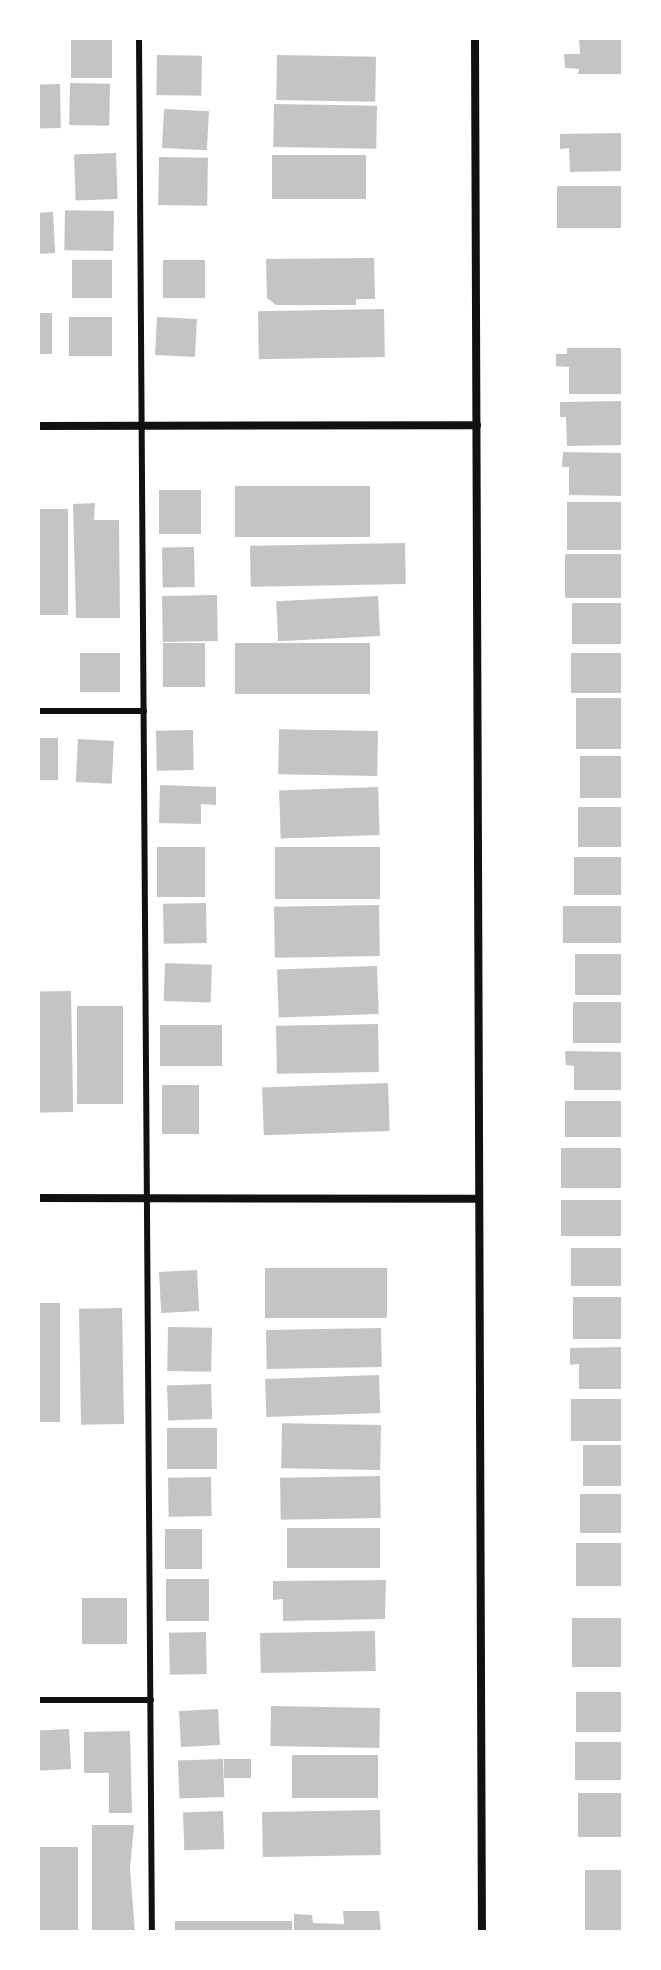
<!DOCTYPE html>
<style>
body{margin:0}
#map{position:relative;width:661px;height:1970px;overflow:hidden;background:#fff;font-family:"Work Sans",sans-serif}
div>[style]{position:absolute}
.building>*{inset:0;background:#c4c4c4;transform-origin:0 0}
.service>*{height:6px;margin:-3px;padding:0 3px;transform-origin:3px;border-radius:3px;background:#111}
.minor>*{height:8px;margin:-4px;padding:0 4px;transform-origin:4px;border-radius:4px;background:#111}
span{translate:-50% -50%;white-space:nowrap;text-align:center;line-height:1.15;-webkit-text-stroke:6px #fff;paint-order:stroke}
.frame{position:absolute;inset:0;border:40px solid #fff;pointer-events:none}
</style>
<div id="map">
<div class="building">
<div style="left:71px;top:38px;width:41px;height:40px"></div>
<div style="clip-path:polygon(579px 38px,623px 38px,623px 74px,578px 74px,579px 69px,565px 68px,564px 54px,580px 54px)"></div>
<div style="left:157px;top:55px;width:45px;height:40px;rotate:1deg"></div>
<div style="left:277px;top:55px;width:99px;height:45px;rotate:1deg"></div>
<div style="left:70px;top:83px;width:40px;height:42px;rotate:1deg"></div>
<div style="left:60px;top:84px;width:44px;height:22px;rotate:89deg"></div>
<div style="left:274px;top:104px;width:103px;height:43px;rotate:1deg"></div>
<div style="left:164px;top:109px;width:45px;height:39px;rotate:3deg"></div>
<div style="clip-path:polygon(623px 133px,623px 171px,570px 172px,569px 148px,560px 149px,560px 134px)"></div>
<div style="left:116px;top:153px;width:46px;height:42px;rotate:88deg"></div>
<div style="left:272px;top:155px;width:94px;height:44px"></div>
<div style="left:159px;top:157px;width:49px;height:48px;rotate:1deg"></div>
<div style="left:557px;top:186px;width:66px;height:42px"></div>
<div style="left:114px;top:211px;width:40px;height:49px;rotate:91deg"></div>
<div style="left:53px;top:212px;width:41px;height:15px;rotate:87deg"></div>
<div style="clip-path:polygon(374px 258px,375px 299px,356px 299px,356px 305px,276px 305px,267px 298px,266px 259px)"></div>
<div style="left:72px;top:260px;width:40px;height:38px"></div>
<div style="left:163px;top:260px;width:42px;height:38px"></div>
<div style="left:384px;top:309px;width:48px;height:126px;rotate:89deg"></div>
<div style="left:38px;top:313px;width:14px;height:41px"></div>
<div style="left:69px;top:317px;width:43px;height:39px"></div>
<div style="left:157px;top:317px;width:40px;height:38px;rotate:3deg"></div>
<div style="clip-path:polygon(567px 348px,623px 348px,623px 394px,569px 394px,569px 367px,556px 366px,556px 354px,567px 354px)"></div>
<div style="clip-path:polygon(623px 401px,623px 445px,567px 446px,566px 417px,560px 417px,560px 402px)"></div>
<div style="clip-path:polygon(563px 452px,623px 453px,623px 496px,569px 495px,569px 467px,562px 467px)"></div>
<div style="left:235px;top:486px;width:135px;height:51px"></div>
<div style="left:159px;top:490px;width:42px;height:44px"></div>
<div style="left:623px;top:502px;width:48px;height:56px;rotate:90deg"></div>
<div style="clip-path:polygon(95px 503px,94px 520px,119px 520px,120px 618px,76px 618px,73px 504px)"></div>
<div style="left:38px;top:509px;width:30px;height:106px"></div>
<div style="left:405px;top:543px;width:41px;height:155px;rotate:89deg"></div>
<div style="left:194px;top:547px;width:40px;height:32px;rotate:89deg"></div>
<div style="left:623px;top:554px;width:44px;height:58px;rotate:90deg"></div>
<div style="left:217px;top:595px;width:46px;height:55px;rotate:89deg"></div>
<div style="left:378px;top:596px;width:40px;height:102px;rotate:87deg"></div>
<div style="left:623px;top:603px;width:41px;height:51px;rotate:90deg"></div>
<div style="left:163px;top:643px;width:42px;height:44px"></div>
<div style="left:235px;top:643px;width:135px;height:51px"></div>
<div style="left:80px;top:653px;width:40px;height:39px"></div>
<div style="left:623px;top:653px;width:40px;height:52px;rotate:90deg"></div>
<div style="left:576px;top:698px;width:47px;height:51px"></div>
<div style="left:193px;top:730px;width:40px;height:37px;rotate:89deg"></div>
<div style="left:378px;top:731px;width:45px;height:99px;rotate:91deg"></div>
<div style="left:38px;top:738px;width:20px;height:42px"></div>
<div style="left:78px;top:739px;width:36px;height:43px;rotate:3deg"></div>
<div style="left:580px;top:756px;width:43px;height:42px"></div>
<div style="clip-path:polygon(160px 785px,216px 787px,216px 805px,201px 804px,201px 824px,159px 823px)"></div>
<div style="left:378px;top:787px;width:48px;height:99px;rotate:88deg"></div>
<div style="left:623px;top:807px;width:40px;height:45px;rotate:90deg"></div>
<div style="left:157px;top:847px;width:48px;height:50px"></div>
<div style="left:380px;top:847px;width:52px;height:105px;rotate:90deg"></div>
<div style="left:574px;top:857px;width:49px;height:38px"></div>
<div style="left:206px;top:903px;width:40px;height:43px;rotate:89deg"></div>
<div style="left:379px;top:905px;width:51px;height:105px;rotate:89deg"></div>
<div style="left:623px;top:906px;width:37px;height:60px;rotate:90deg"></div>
<div style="left:575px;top:954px;width:48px;height:41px"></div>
<div style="left:165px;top:963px;width:47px;height:38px;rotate:2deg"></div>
<div style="left:377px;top:966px;width:48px;height:100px;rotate:88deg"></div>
<div style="left:71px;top:991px;width:121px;height:33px;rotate:89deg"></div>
<div style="left:573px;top:1002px;width:50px;height:41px"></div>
<div style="left:77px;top:1006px;width:46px;height:98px"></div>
<div style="left:378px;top:1024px;width:48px;height:102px;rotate:89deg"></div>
<div style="left:222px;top:1025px;width:41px;height:62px;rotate:90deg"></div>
<div style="clip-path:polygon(565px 1051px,623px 1052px,623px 1090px,574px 1090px,574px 1066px,566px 1065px)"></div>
<div style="left:388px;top:1083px;width:48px;height:126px;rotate:88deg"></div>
<div style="left:162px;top:1085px;width:37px;height:49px"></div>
<div style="left:565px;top:1101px;width:58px;height:36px"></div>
<div style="left:623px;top:1148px;width:40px;height:62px;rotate:90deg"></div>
<div style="left:561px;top:1200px;width:62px;height:36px"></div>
<div style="left:623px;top:1248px;width:38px;height:52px;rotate:90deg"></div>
<div style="left:387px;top:1268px;width:50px;height:122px;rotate:90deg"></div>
<div style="left:197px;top:1270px;width:41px;height:38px;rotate:87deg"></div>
<div style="left:573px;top:1297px;width:50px;height:42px"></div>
<div style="left:38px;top:1303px;width:22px;height:119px"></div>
<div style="left:122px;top:1308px;width:116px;height:43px;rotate:89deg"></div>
<div style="left:168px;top:1327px;width:44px;height:44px;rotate:1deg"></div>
<div style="left:381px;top:1328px;width:39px;height:115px;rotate:89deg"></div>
<div style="clip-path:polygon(623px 1347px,623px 1389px,579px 1389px,579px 1364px,570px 1365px,570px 1348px)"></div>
<div style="left:379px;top:1375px;width:38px;height:114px;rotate:88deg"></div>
<div style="left:211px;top:1384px;width:35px;height:44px;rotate:88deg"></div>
<div style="left:571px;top:1399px;width:52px;height:42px"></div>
<div style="left:381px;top:1425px;width:45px;height:99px;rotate:91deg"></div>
<div style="left:167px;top:1428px;width:50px;height:41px"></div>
<div style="left:623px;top:1445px;width:41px;height:40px;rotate:90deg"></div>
<div style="left:380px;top:1476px;width:42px;height:100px;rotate:89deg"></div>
<div style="left:211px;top:1477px;width:39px;height:43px;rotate:89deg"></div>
<div style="left:623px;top:1494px;width:39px;height:43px;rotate:90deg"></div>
<div style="left:380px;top:1528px;width:40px;height:93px;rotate:90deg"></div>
<div style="left:165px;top:1529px;width:37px;height:40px"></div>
<div style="left:623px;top:1543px;width:43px;height:47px;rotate:90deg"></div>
<div style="left:209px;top:1579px;width:42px;height:43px;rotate:90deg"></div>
<div style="clip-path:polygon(386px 1580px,385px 1619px,283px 1621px,283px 1599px,273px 1600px,273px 1581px)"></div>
<div style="left:82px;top:1598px;width:45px;height:46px"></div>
<div style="left:572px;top:1618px;width:51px;height:49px"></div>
<div style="left:375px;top:1631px;width:40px;height:115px;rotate:89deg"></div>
<div style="left:206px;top:1632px;width:42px;height:37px;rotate:89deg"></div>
<div style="left:623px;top:1692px;width:40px;height:47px;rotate:90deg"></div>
<div style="left:380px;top:1708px;width:40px;height:109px;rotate:91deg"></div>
<div style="left:218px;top:1709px;width:36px;height:39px;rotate:87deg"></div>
<div style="left:69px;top:1729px;width:40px;height:31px;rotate:87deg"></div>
<div style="clip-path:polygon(130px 1731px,132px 1813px,109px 1813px,109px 1773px,84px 1773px,84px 1732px)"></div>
<div style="left:623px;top:1742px;width:38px;height:48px;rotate:90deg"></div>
<div style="left:378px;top:1755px;width:43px;height:86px;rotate:90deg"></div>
<div style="left:223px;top:1759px;width:38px;height:45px;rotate:88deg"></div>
<div style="left:224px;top:1759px;width:27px;height:19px"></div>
<div style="left:623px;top:1793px;width:44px;height:45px;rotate:90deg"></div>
<div style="left:380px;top:1810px;width:45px;height:118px;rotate:89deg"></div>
<div style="left:223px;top:1811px;width:38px;height:40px;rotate:88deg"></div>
<div style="clip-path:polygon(92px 1825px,134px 1825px,130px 1869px,135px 1932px,92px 1932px)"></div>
<div style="left:38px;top:1847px;width:40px;height:85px"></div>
<div style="left:585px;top:1870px;width:38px;height:62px"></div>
<div style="clip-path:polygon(343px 1911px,379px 1911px,381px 1932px,294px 1932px,294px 1914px,312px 1915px,313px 1923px,344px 1924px)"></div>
<div style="left:175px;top:1921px;width:117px;height:11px"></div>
</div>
<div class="service">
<div style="left:139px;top:38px;width:1894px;rotate:89.61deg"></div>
<div style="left:38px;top:711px;width:106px"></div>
<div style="left:38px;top:1700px;width:113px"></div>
</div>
<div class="minor">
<div style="left:475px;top:38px;width:1894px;rotate:89.79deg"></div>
<div style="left:38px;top:426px;width:439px;rotate:-0.1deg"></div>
<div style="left:38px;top:1198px;width:441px;rotate:0.1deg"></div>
</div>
<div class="frame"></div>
</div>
